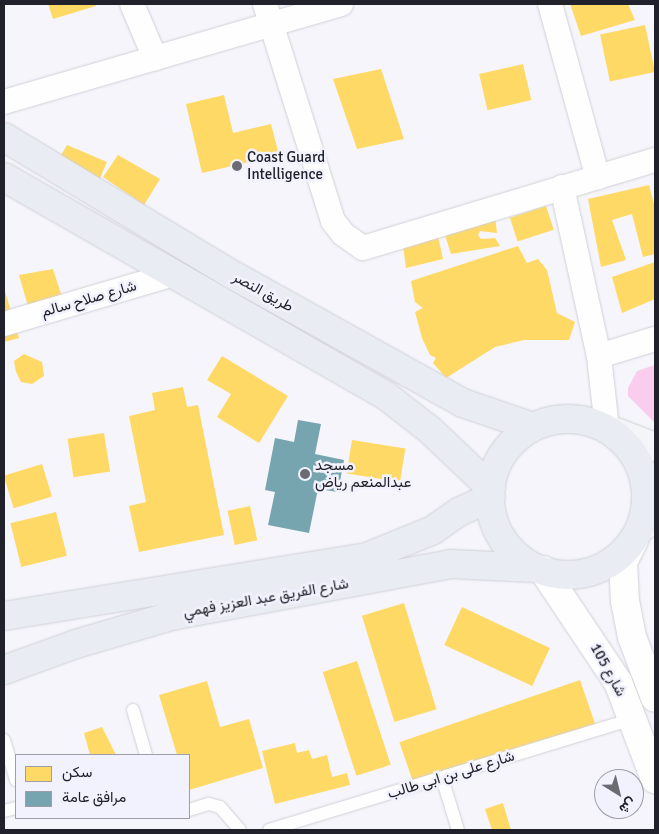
<!DOCTYPE html>
<meta charset="utf-8">
<style>
body{margin:0}
#map{position:relative;width:659px;height:834px;overflow:hidden;background:#f5f5fb;font-family:Signika,Vazirmatn,sans-serif}
div>[style]{position:absolute}
.green>*{inset:0;background:#facdee}
.homes>*{inset:0;background:#ffd966;transform-origin:0 0}
.public>*{inset:0;background:#76a5af}
.roads{filter:drop-shadow(0 0 1px #d0d0d8) drop-shadow(0 0 1px #d0d0d8)}
.service>*{height:12px;margin:-6px;padding:0 6px;transform-origin:6px;border-radius:6px;background:#fefefe}
.minor>*{height:24px;margin:-12px;padding:0 12px;transform-origin:12px;border-radius:12px;background:#fefefe}
.tertiary>*{height:28px;margin:-14px;padding:0 14px;transform-origin:14px;border-radius:14px;background:#fefefe}
.secondary>*{height:28px;margin:-14px;padding:0 14px;transform-origin:14px;border-radius:14px;background:#f3f5f8}
.primary>*{height:28px;margin:-14px;padding:0 14px;transform-origin:14px;border-radius:14px;background:#e9ecf2}
.primary>.ring{margin:-14px;padding:0;box-sizing:content-box;background:none;border:28px solid #e9ecf2;border-radius:50%}
.dots>*{width:14px;height:14px;translate:-50% -50%;box-sizing:border-box;border:2px solid #f2f2fe;border-radius:50%}
span{translate:-50% -50%;white-space:nowrap;text-align:center;line-height:1.15;-webkit-text-stroke:5px #f2f2fe;paint-order:stroke}
.poi-label{font-size:15px;color:#21212b}
.left{translate:0 -50%;text-align:left}
.street-label{font-size:15px;color:#21212b}
.frame{position:absolute;inset:0;border:5px solid #21212b;pointer-events:none}
.legend{position:absolute;left:15px;top:754px;width:175px;height:65px;box-sizing:border-box;background:#f2f2fe;border:1px solid #9e9eaa;margin:0;padding:6px 9px;list-style:none;font-size:15px;color:#21212b}
.legend li{display:flex;align-items:center;gap:10px;height:25px}
.legend b{width:25px;border:1px solid #9e9eaa}
.north{position:absolute;left:594px;top:769px;width:50px;height:50px;box-sizing:border-box;background:#f2f2fe;border:1px solid #9e9eaa;border-radius:50%;rotate:144deg;font-size:14px;font-weight:700;line-height:20px;text-align:center;color:#21212b}
.north::after{content:'';display:block;margin:auto;width:18px;height:22px;background:#6b6b74;clip-path:polygon(50% 0,100% 100%,50% 72%,0 100%)}
</style>
<div id="map">
<div class="green">
<div style="clip-path:polygon(655px 365px,655px 423px,628px 396px,628px 388px,637px 371px)"></div>
</div>
<div class="homes">
<div style="clip-path:polygon(48px 4px,95px 4px,96px 6px,53px 19px)"></div>
<div style="clip-path:polygon(570px 4px,628px 4px,635px 20px,581px 36px)"></div>
<div style="left:645px;top:25px;width:48px;height:46px;rotate:78deg"></div>
<div style="left:523px;top:64px;width:37px;height:45px;rotate:77deg"></div>
<div style="clip-path:polygon(381px 69px,404px 139px,357px 149px,333px 79px)"></div>
<div style="clip-path:polygon(224px 95px,233px 133px,271px 124px,279px 155px,202px 173px,186px 104px)"></div>
<div style="clip-path:polygon(67px 145px,107px 162px,97px 185px,56px 164px)"></div>
<div style="clip-path:polygon(118px 155px,160px 179px,144px 205px,103px 177px)"></div>
<div style="clip-path:polygon(649px 185px,655px 208px,655px 254px,643px 257px,632px 214px,612px 220px,626px 260px,601px 267px,588px 199px)"></div>
<div style="left:546px;top:206px;width:25px;height:38px;rotate:72deg"></div>
<div style="clip-path:polygon(495px 216px,497px 233px,480px 231px,478px 235px,481px 239px,495px 238px,500px 246px,451px 254px,444px 232px)"></div>
<div style="clip-path:polygon(437px 232px,443px 259px,406px 268px,403px 245px)"></div>
<div style="clip-path:polygon(518px 246px,527px 263px,538px 259px,547px 270px,557px 313px,575px 322px,569px 340px,524px 340px,495px 347px,446px 378px,433px 363px,436px 358px,430px 355px,422px 338px,415px 312px,423px 308px,415px 302px,411px 281px)"></div>
<div style="clip-path:polygon(655px 262px,655px 299px,622px 313px,612px 277px)"></div>
<div style="clip-path:polygon(53px 269px,67px 313px,32px 320px,19px 275px)"></div>
<div style="clip-path:polygon(4px 288px,19px 338px,4px 342px)"></div>
<div style="clip-path:polygon(24px 354px,42px 362px,44px 376px,32px 384px,21px 382px,16px 372px,14px 361px)"></div>
<div style="clip-path:polygon(222px 356px,288px 396px,259px 443px,217px 417px,231px 394px,207px 380px)"></div>
<div style="clip-path:polygon(183px 387px,187px 407px,198px 405px,224px 535px,139px 552px,129px 506px,146px 502px,129px 416px,155px 410px,152px 393px)"></div>
<div style="left:104px;top:433px;width:39px;height:37px;rotate:81deg"></div>
<div style="left:352px;top:440px;width:54px;height:34px;rotate:9deg"></div>
<div style="left:42px;top:464px;width:34px;height:40px;rotate:73deg"></div>
<div style="left:250px;top:506px;width:35px;height:23px;rotate:78deg"></div>
<div style="left:56px;top:512px;width:45px;height:47px;rotate:76deg"></div>
<div style="left:404px;top:603px;width:111px;height:44px;rotate:73deg"></div>
<div style="left:462px;top:607px;width:97px;height:42px;rotate:25deg"></div>
<div style="left:357px;top:661px;width:109px;height:36px;rotate:72deg"></div>
<div style="left:580px;top:680px;width:49px;height:191px;rotate:71deg"></div>
<div style="clip-path:polygon(207px 681px,220px 727px,249px 719px,263px 768px,189px 790px,189px 755px,177px 755px,159px 695px)"></div>
<div style="clip-path:polygon(102px 727px,116px 755px,90px 755px,84px 733px)"></div>
<div style="clip-path:polygon(295px 743px,297px 753px,309px 750px,312px 759px,327px 755px,332px 777px,347px 773px,350px 785px,275px 804px,262px 751px)"></div>
<div style="clip-path:polygon(503px 803px,511px 830px,492px 830px,485px 809px)"></div>
</div>
<div class="public">
<div style="clip-path:polygon(298px 420px,321px 424px,315px 454px,344px 460px,338px 492px,318px 489px,309px 533px,268px 525px,275px 492px,265px 490px,275px 438px,294px 442px)"></div>
</div>
<div class="roads">
<div class="service">
<div style="left:133px;top:710px;width:47px;rotate:73.9deg"></div>
<div style="left:4px;top:740px;width:42px;rotate:73.3deg"></div>
<div style="left:442px;top:778px;width:54px;rotate:72.9deg"></div>
<div style="left:189px;top:810px;width:21px;rotate:-17deg"></div>
<div style="left:209px;top:804px;width:11px;rotate:15deg"></div>
<div style="left:220px;top:807px;width:30px;rotate:49deg"></div>
<div style="left:4px;top:811px;width:12px;rotate:-14deg"></div>
<div style="left:269px;top:830px;width:380px;rotate:-17deg"></div>
</div>
<div class="minor">
<div style="left:132px;top:4px;width:59px;rotate:66.9deg"></div>
<div style="left:265px;top:4px;width:227px;rotate:72.6deg"></div>
<div style="left:333px;top:221px;width:16px;rotate:52deg"></div>
<div style="left:343px;top:234px;width:24px;rotate:35deg"></div>
<div style="left:363px;top:248px;width:305px;rotate:-16.8deg"></div>
<div style="left:550px;top:4px;width:180px;rotate:74.6deg"></div>
<div style="left:4px;top:102px;width:351px;rotate:-16.2deg"></div>
<div style="left:562px;top:187px;width:173px;rotate:77.7deg"></div>
<div style="left:599px;top:356px;width:73px;rotate:83.7deg"></div>
<div style="left:4px;top:324px;width:177px;rotate:-16.4deg"></div>
<div style="left:599px;top:356px;width:59px;rotate:-16.9deg"></div>
</div>
<div class="tertiary">
<div style="left:634px;top:540px;width:25px;rotate:116deg"></div>
<div style="left:623px;top:563px;width:38px;rotate:87deg"></div>
<div style="left:625px;top:601px;width:37px;rotate:79deg"></div>
<div style="left:632px;top:637px;width:65px;rotate:69.3deg"></div>
<div style="left:543px;top:570px;width:135px;rotate:56.2deg"></div>
<div style="left:618px;top:682px;width:104px;rotate:69.1deg"></div>
</div>
<div class="secondary">
<div style="left:616px;top:432px;width:42px;rotate:21deg"></div>
<div style="left:640px;top:528px;width:17px;rotate:-31deg"></div>
</div>
<div class="primary">
<div style="left:4px;top:137px;width:267px;rotate:31.1deg"></div>
<div style="left:233px;top:275px;width:263px;rotate:29.1deg"></div>
<div style="left:463px;top:403px;width:74px;rotate:18.9deg"></div>
<div style="left:4px;top:177px;width:439px;rotate:29.8deg"></div>
<div style="left:385px;top:395px;width:57px;rotate:37.9deg"></div>
<div style="left:430px;top:430px;width:84px;rotate:43.6deg"></div>
<div class="ring" style="left:490px;top:419px;width:128px;height:128px"></div>
<div style="left:4px;top:616px;width:368px;rotate:-9.2deg"></div>
<div style="left:367px;top:557px;width:71px;rotate:-22.2deg"></div>
<div style="left:433px;top:530px;width:32px;rotate:-35deg"></div>
<div style="left:459px;top:512px;width:35px;rotate:-25deg"></div>
<div style="left:4px;top:670px;width:77px;rotate:-19.9deg"></div>
<div style="left:76px;top:644px;width:99px;rotate:-16.4deg"></div>
<div style="left:171px;top:616px;width:285px;rotate:-10.5deg"></div>
<div style="left:451px;top:564px;width:84px;rotate:2.7deg"></div>
</div>
</div>
<div class="dots">
<div style="left:237px;top:166px;background:#6b6b74"></div>
<div style="left:305px;top:474px;background:#6b6b74"></div>
</div>
<div class="poi-label">
<span class="left" style="left:247px;top:166px">Coast Guard<br>Intelligence</span>
<span class="left" style="left:315px;top:474px">مسجد<br>عبدالمنعم رياض</span>
</div>
<div class="street-label">
<span style="left:263px;top:292px;rotate:29deg">طريق النصر</span>
<span style="left:89px;top:299px;rotate:-16deg">شارع صلاح سالم</span>
<span style="left:266px;top:598px;rotate:-10deg">شارع الفريق عبد العزيز فهمي</span>
<span style="left:608px;top:670px;rotate:61deg">شارع 105</span>
<span style="left:451px;top:775px;rotate:-17deg">شارع على بن ابى طالب</span>
</div>
<div class="frame"></div>
<ul class="legend">
<li><b style="height:14px;background:#ffd966"></b>سكن</li>
<li><b style="height:14px;background:#76a5af"></b>مرافق عامة</li>
</ul>
<div class="north">ش</div>
</div>
